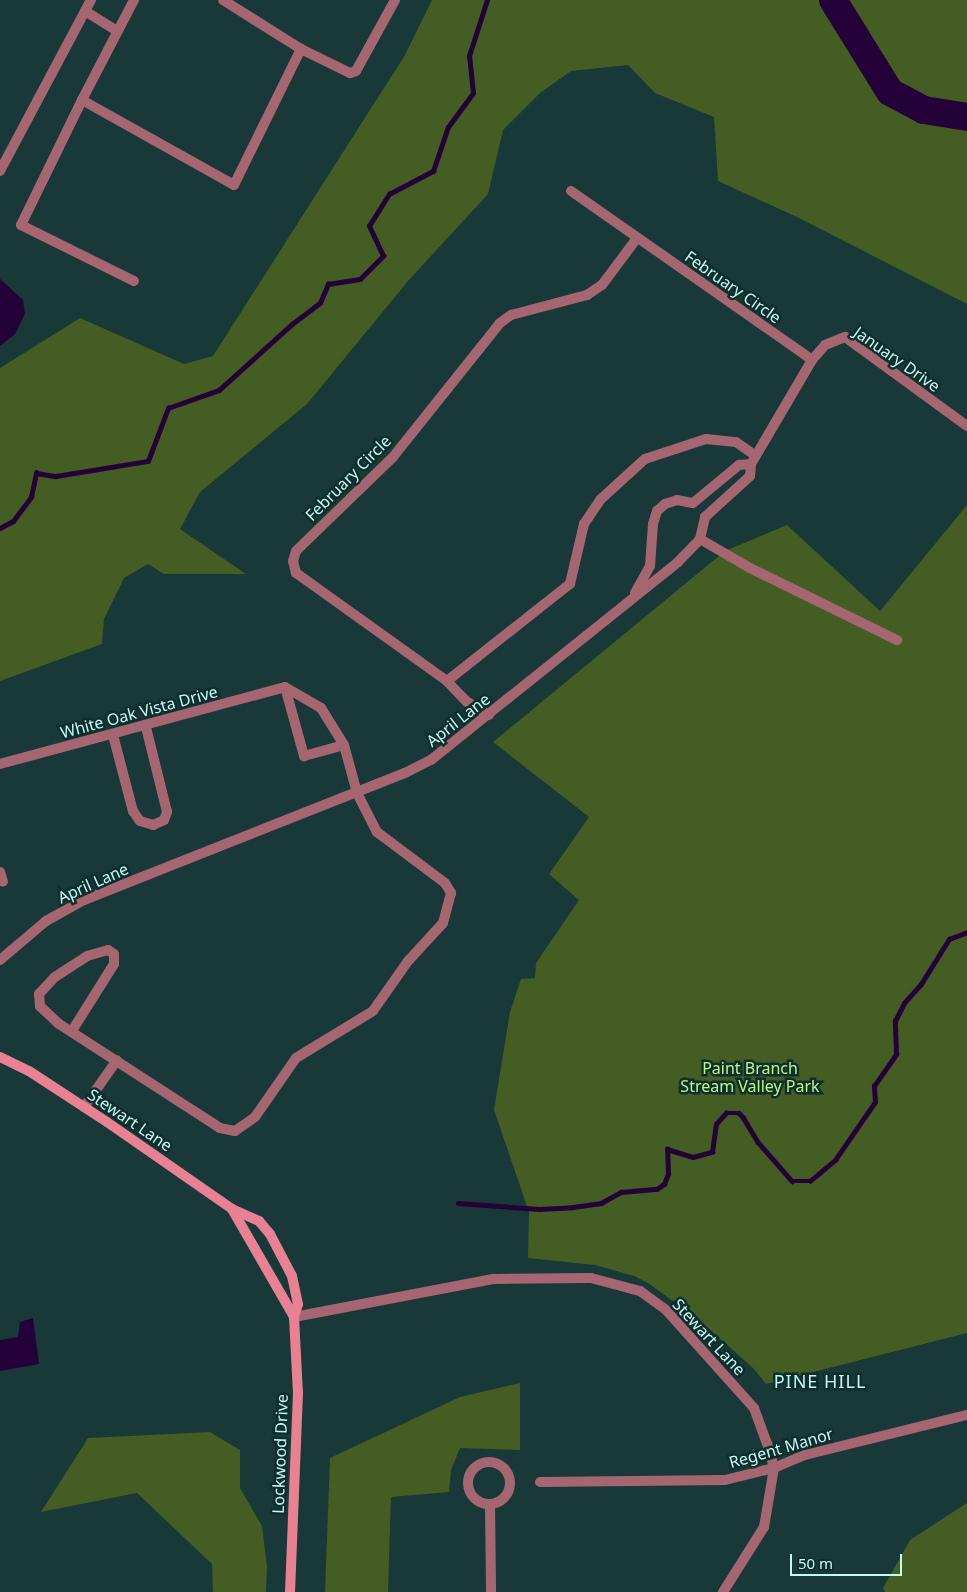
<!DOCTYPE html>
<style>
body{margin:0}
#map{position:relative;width:967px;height:1592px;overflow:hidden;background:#183937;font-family:"Noto Sans",sans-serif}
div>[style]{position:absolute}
.green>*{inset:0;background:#435d22}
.water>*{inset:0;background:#250139}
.stream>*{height:4.5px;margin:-2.25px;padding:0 2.25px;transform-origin:2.25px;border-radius:2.25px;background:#250139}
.river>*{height:28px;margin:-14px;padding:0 14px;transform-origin:14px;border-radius:14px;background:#250139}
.street>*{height:10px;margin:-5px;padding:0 5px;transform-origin:5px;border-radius:5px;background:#a66671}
.street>.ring{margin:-5px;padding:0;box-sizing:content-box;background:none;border:10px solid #a66671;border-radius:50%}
.secondary>*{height:10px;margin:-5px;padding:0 5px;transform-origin:5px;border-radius:5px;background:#e78193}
span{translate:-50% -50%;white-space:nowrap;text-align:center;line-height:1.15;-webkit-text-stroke:5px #0d2f2d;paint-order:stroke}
.street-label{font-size:16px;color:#c8f8f3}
.park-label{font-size:16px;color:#c1f682}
.neighbourhood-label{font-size:18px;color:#c8f8f3;letter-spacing:1px}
.scale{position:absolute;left:790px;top:1554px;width:112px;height:22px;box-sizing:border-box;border:2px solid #c8f8f3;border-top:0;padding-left:6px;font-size:15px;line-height:18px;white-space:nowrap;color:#c8f8f3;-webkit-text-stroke:4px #0d2f2d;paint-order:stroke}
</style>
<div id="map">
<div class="green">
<div style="clip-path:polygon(432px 0,967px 0,967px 304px,799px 218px,718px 181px,714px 117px,655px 93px,628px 65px,571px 71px,540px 93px,503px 130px,488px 194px,408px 281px,307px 404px,200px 492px,180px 529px,246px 574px,164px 574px,148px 564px,124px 578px,104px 619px,102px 644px,0 681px,0 368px,80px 318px,184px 364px,213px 356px,405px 55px)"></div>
<div style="clip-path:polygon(967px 505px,967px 1333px,766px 1384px,753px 1368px,699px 1320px,648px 1283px,634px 1276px,595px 1265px,528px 1258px,529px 1212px,494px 1110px,510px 1012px,521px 979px,535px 978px,536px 963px,579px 900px,549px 874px,589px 817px,493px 742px,725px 551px,787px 525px,880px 611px)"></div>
<div style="clip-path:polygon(520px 1383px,520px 1450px,460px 1448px,451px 1470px,449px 1492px,391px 1497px,388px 1592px,325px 1592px,330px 1458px,460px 1397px)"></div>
<div style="clip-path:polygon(210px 1432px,240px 1450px,240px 1488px,262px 1526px,267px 1566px,266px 1592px,213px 1592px,212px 1564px,137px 1493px,41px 1512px,88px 1438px)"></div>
<div style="clip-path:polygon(967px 1503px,967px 1592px,885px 1592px,883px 1588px,910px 1540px)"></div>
</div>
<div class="water">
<div style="clip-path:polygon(0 279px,23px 300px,25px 314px,15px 334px,0 346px)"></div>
<div style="clip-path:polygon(33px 1318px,39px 1364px,0 1371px,0 1388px,0 1340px,18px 1337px,20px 1322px)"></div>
</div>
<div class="stream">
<div style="left:0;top:528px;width:15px;rotate:-28deg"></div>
<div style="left:13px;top:521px;width:30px;rotate:-53deg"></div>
<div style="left:31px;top:497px;width:25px;rotate:-78deg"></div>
<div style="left:36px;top:473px;width:20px;rotate:9deg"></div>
<div style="left:56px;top:476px;width:93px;rotate:-9.3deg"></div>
<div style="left:148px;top:461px;width:57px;rotate:-69.3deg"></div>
<div style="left:168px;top:408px;width:54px;rotate:-19.4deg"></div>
<div style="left:219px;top:390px;width:98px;rotate:-42.1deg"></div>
<div style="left:292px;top:324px;width:35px;rotate:-37deg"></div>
<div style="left:320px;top:303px;width:21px;rotate:-67deg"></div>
<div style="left:328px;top:284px;width:32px;rotate:-9deg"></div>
<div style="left:360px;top:279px;width:33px;rotate:-45deg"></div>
<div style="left:383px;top:256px;width:33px;rotate:-115deg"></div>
<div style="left:369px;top:226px;width:38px;rotate:-58deg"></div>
<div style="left:389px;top:194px;width:50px;rotate:-27.6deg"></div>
<div style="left:433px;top:171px;width:46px;rotate:-71.2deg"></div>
<div style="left:448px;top:127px;width:42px;rotate:-53.7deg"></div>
<div style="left:473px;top:93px;width:37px;rotate:-96deg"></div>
<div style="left:469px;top:56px;width:59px;rotate:-72.2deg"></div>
<div style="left:458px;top:1203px;width:81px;rotate:4.2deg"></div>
<div style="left:539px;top:1209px;width:34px;rotate:-3deg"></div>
<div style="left:573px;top:1207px;width:28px;rotate:-8deg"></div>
<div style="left:601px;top:1203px;width:23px;rotate:-29deg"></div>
<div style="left:621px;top:1192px;width:36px;rotate:-5deg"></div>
<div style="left:657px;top:1189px;width:9px;rotate:-36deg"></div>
<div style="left:664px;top:1184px;width:11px;rotate:-68deg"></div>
<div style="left:668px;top:1174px;width:25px;rotate:-92deg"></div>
<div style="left:667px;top:1149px;width:27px;rotate:17deg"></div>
<div style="left:693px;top:1157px;width:20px;rotate:-15deg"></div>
<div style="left:712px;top:1152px;width:28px;rotate:-82deg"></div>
<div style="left:716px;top:1124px;width:15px;rotate:-48deg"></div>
<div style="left:726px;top:1113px;width:13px"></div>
<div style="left:739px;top:1113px;width:6px;rotate:45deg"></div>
<div style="left:743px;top:1117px;width:29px;rotate:59deg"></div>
<div style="left:758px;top:1142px;width:52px;rotate:48.9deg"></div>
<div style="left:792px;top:1181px;width:18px"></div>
<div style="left:810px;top:1181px;width:33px;rotate:-40deg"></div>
<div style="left:835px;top:1160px;width:70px;rotate:-55.4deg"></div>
<div style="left:875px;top:1102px;width:16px;rotate:-94deg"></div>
<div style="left:874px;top:1086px;width:39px;rotate:-55deg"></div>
<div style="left:896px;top:1054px;width:33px;rotate:-92deg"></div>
<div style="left:895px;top:1021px;width:20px;rotate:-63deg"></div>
<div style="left:904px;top:1003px;width:25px;rotate:-48deg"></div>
<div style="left:921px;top:984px;width:53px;rotate:-58.1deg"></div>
<div style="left:949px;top:939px;width:19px;rotate:-21deg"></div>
</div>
<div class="river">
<div style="left:833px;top:0;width:108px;rotate:58.2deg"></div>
<div style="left:890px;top:92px;width:38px;rotate:28deg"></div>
<div style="left:924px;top:110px;width:44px;rotate:9.2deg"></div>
</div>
<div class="street">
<div style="left:134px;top:0;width:113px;rotate:117.5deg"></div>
<div style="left:82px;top:100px;width:174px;rotate:29.2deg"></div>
<div style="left:234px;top:185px;width:152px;rotate:-63.8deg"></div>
<div style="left:301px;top:49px;width:92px;rotate:-147.9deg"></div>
<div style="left:85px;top:11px;width:36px;rotate:32deg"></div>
<div style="left:301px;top:49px;width:55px;rotate:26.1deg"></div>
<div style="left:350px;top:73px;width:6px;rotate:-18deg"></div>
<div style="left:356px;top:71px;width:81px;rotate:-61.2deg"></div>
<div style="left:82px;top:100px;width:139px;rotate:116deg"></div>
<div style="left:21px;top:225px;width:126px;rotate:26.4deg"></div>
<div style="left:0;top:171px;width:194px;rotate:-62deg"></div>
<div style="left:571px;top:191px;width:294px;rotate:35deg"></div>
<div style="left:700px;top:539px;width:58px;rotate:30.1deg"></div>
<div style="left:750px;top:568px;width:164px;rotate:26.1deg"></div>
<div style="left:635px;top:593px;width:31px;rotate:-61deg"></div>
<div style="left:650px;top:566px;width:42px;rotate:-85.9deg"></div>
<div style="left:653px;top:524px;width:14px;rotate:-73deg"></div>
<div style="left:657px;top:511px;width:11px;rotate:-41deg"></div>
<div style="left:665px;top:504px;width:13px;rotate:-18deg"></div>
<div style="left:677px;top:500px;width:16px;rotate:11deg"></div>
<div style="left:693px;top:503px;width:60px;rotate:-39.6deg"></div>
<div style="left:739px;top:465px;width:12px;rotate:-5deg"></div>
<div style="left:447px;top:681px;width:157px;rotate:-38.3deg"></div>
<div style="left:570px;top:584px;width:62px;rotate:-76.9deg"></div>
<div style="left:584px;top:524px;width:30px;rotate:-56deg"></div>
<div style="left:601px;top:499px;width:59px;rotate:-42.3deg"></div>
<div style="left:645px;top:459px;width:64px;rotate:-18.2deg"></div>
<div style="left:706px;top:439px;width:30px;rotate:6deg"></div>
<div style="left:736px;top:442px;width:24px;rotate:35deg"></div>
<div style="left:285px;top:687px;width:72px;rotate:74.6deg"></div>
<div style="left:304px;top:756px;width:41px;rotate:-15.4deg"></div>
<div style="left:489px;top:715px;width:26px;rotate:-149deg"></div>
<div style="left:467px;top:702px;width:29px;rotate:-134deg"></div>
<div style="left:447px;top:681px;width:186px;rotate:-144.4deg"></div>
<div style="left:296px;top:573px;width:12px;rotate:-104deg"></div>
<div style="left:293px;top:561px;width:10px;rotate:-73deg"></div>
<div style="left:296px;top:551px;width:135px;rotate:-44.1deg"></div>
<div style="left:393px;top:457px;width:171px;rotate:-51.4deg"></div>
<div style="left:500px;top:323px;width:14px;rotate:-36deg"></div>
<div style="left:511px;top:315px;width:79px;rotate:-14.7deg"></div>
<div style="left:587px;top:295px;width:18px;rotate:-34deg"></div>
<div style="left:602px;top:285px;width:59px;rotate:-53.3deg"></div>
<div style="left:113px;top:735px;width:79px;rotate:75.3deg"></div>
<div style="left:133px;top:811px;width:12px;rotate:55deg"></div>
<div style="left:140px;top:821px;width:14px;rotate:17deg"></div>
<div style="left:153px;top:825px;width:12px;rotate:-24deg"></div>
<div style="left:164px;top:820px;width:9px;rotate:-69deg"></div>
<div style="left:167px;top:812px;width:88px;rotate:-103.9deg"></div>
<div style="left:0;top:764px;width:295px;rotate:-15.1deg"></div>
<div style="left:285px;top:687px;width:42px;rotate:30.3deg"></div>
<div style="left:321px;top:708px;width:44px;rotate:58.1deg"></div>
<div style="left:344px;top:745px;width:50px;rotate:74.8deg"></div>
<div style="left:357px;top:793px;width:44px;rotate:62.9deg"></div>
<div style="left:377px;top:832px;width:85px;rotate:36.9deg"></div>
<div style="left:445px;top:883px;width:12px;rotate:59deg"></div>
<div style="left:451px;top:893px;width:31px;rotate:105deg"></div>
<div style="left:443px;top:923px;width:52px;rotate:132.6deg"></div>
<div style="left:408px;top:961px;width:61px;rotate:125deg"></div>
<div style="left:373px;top:1011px;width:90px;rotate:148.6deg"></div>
<div style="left:296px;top:1058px;width:72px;rotate:124.8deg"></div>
<div style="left:255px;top:1117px;width:24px;rotate:145deg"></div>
<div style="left:235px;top:1131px;width:15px;rotate:-169deg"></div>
<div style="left:220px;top:1128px;width:192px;rotate:-147.1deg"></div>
<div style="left:59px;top:1024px;width:26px;rotate:-137deg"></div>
<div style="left:40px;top:1006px;width:12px;rotate:-95deg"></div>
<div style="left:39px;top:994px;width:23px;rotate:-47deg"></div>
<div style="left:55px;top:977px;width:38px;rotate:-33deg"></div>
<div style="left:87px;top:956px;width:22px;rotate:-16deg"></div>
<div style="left:108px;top:950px;width:7px;rotate:34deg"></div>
<div style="left:114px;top:954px;width:10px;rotate:90deg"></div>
<div style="left:114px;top:964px;width:79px;rotate:122.1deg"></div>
<div style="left:0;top:872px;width:10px;rotate:73deg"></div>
<div style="left:0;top:960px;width:60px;rotate:-40.3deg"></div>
<div style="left:46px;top:921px;width:43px;rotate:-28.9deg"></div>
<div style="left:84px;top:900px;width:345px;rotate:-21.6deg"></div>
<div style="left:405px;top:773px;width:29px;rotate:-27deg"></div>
<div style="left:431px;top:760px;width:317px;rotate:-38.7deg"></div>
<div style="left:678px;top:562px;width:32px;rotate:-46deg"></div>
<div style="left:700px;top:539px;width:23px;rotate:-77deg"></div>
<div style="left:705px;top:517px;width:61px;rotate:-42.3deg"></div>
<div style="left:750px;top:476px;width:12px;rotate:-85deg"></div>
<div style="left:751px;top:464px;width:121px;rotate:-59.6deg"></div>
<div style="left:812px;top:360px;width:20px;rotate:-49deg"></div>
<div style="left:825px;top:345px;width:22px;rotate:-22deg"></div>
<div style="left:845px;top:337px;width:151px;rotate:36.1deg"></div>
<div style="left:84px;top:1107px;width:57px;rotate:-54.9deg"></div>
<div style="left:294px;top:1317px;width:204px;rotate:-10.8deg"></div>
<div style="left:494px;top:1279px;width:97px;rotate:-0.6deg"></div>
<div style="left:591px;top:1278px;width:51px;rotate:14.9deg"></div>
<div style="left:640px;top:1291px;width:32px;rotate:36deg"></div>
<div style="left:666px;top:1310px;width:132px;rotate:48.1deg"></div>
<div style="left:754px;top:1408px;width:37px;rotate:70deg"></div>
<div style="left:767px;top:1443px;width:26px;rotate:74deg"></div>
<div style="left:774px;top:1468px;width:60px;rotate:99.6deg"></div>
<div style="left:764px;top:1527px;width:77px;rotate:122.2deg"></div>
<div class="ring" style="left:468px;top:1462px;width:32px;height:32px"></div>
<div style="left:540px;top:1482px;width:185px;rotate:-0.6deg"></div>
<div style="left:725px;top:1480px;width:50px;rotate:-13.8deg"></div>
<div style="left:774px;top:1468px;width:34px;rotate:-23deg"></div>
<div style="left:805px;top:1455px;width:167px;rotate:-13.9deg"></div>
<div style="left:490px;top:1504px;width:88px;rotate:89.3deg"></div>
</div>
<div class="secondary">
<div style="left:0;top:1057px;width:32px;rotate:26deg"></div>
<div style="left:29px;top:1071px;width:93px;rotate:33.2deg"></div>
<div style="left:107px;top:1122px;width:152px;rotate:34.8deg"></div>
<div style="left:232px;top:1209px;width:30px;rotate:24deg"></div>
<div style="left:259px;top:1221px;width:17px;rotate:50deg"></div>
<div style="left:270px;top:1234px;width:47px;rotate:62.4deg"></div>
<div style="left:292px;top:1276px;width:29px;rotate:78deg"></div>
<div style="left:298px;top:1304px;width:14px;rotate:107deg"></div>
<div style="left:294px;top:1317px;width:76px;rotate:87deg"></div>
<div style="left:298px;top:1393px;width:199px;rotate:92.3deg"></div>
<div style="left:232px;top:1209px;width:125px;rotate:60.1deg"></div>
</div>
<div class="street-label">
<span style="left:733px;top:287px;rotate:35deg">February Circle</span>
<span style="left:897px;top:359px;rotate:35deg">January Drive</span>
<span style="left:348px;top:478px;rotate:-45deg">February Circle</span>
<span style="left:139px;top:712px;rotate:-15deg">White Oak Vista Drive</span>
<span style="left:458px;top:720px;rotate:-38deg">April Lane</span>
<span style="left:93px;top:883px;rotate:-24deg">April Lane</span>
<span style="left:130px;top:1120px;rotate:34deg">Stewart Lane</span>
<span style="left:709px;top:1337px;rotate:47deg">Stewart Lane</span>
<span style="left:781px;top:1448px;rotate:-16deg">Regent Manor</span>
<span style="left:280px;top:1454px;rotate:-88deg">Lockwood Drive</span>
</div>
<div class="park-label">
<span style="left:750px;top:1077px">Paint Branch<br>Stream Valley Park</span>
</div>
<div class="neighbourhood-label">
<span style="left:820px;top:1381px">PINE HILL</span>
</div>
<div class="scale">50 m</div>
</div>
